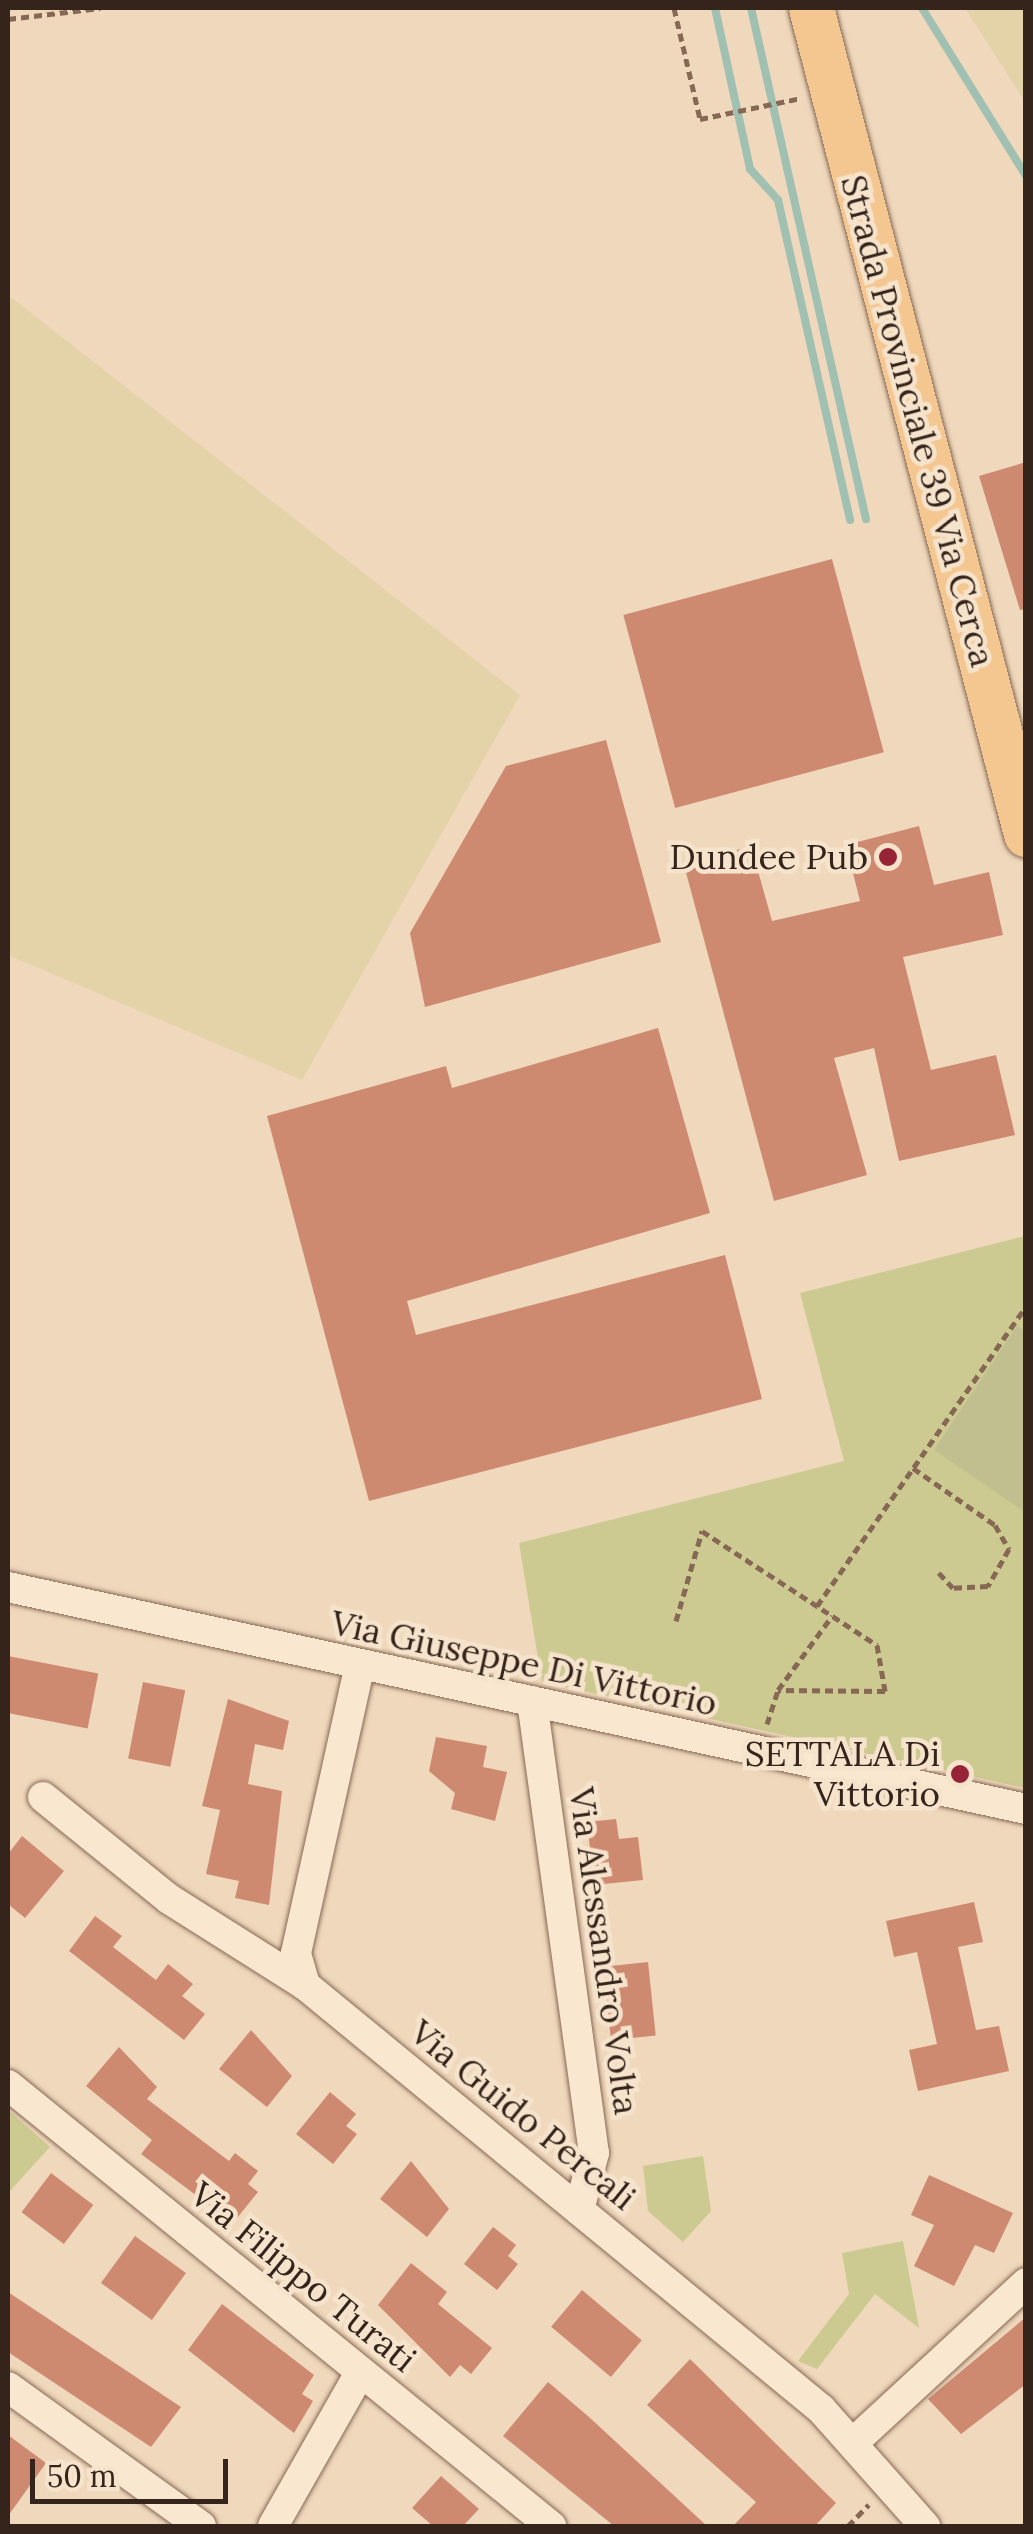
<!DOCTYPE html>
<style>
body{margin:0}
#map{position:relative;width:1033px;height:2534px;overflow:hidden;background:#efd8bc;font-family:Lora,serif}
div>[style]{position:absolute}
.farmland>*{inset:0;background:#e4d2a9}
.green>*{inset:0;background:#ccca90}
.cemetery>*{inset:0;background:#c1bf90}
.stream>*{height:8px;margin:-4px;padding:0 4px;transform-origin:4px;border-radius:4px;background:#a0c0b2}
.building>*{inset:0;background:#ce8a71;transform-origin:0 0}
.path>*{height:5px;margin-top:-2.5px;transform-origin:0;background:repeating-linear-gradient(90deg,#866855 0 8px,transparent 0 13px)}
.roads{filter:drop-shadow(0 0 2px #866855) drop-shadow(0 0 2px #866855)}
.minor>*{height:30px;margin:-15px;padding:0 15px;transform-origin:15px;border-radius:15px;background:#fae7cf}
.primary>*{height:45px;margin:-22.5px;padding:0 22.5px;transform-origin:22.5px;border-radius:22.5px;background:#f4c791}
.dots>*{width:28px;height:28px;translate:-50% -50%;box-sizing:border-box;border:5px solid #f6e3cc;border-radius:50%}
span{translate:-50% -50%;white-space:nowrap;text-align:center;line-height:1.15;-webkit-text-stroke:9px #f6e3cc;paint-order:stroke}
.street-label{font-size:35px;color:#35241b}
.poi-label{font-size:35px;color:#35241b}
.right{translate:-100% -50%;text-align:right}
.frame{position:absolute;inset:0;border:10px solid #35241b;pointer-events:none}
.scale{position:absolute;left:30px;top:2459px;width:198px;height:45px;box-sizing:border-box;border:5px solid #35241b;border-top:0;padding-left:12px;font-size:30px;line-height:35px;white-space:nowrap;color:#35241b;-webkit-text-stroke:8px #f6e3cc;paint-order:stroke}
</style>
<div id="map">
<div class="farmland">
<div style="clip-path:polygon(965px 8px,1025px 8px,1025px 102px)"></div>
<div style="clip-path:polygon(8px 295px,520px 695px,302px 1080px,8px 955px)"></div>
</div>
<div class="green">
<div style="clip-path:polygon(1025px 1236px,1025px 1788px,542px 1682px,519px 1543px,844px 1461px,800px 1293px)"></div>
<div style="clip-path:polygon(8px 2110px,50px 2147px,8px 2193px)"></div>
<div style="clip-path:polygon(703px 2156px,711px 2211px,683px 2242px,648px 2211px,643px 2166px)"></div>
<div style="clip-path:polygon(903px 2241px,919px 2328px,875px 2294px,817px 2369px,798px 2361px,849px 2294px,842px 2253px)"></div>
</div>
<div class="cemetery">
<div style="clip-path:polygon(1017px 1326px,1026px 1331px,1025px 1512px,934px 1450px)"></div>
</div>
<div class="stream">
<div style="left:715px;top:8px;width:165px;rotate:77.7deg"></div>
<div style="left:750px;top:169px;width:42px;rotate:47.9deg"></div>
<div style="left:778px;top:200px;width:328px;rotate:77.3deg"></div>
<div style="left:751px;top:8px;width:524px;rotate:77.32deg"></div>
<div style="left:922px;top:8px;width:198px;rotate:58.2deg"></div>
</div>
<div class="building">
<div style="clip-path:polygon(1026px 462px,1026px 609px,1020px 610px,979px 476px)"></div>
<div style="left:832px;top:559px;width:200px;height:216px;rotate:75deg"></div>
<div style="clip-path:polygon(606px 740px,661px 942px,425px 1007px,410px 933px,506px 766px)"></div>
<div style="clip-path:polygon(919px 826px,934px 885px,989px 872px,1003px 935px,903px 957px,931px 1070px,996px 1055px,1015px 1135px,899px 1161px,874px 1048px,834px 1058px,867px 1175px,774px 1201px,684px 865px,751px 846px,772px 921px,860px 901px,846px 845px)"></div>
<div style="clip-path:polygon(658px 1028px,710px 1213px,407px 1301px,416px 1335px,725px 1255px,762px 1399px,369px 1501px,267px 1116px,446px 1066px,452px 1088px)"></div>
<div style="left:8px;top:1656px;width:92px;height:56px;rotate:11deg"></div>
<div style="left:143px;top:1682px;width:43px;height:78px;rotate:11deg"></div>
<div style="clip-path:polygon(228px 1699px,289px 1721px,283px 1750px,255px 1744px,248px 1784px,282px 1791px,269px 1905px,235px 1898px,239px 1881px,206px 1874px,220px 1810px,202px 1806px)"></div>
<div style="clip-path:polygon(436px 1737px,487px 1746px,483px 1767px,507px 1772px,495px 1821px,451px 1809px,455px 1793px,429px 1771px)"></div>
<div style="clip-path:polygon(616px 1819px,619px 1839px,638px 1837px,643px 1880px,594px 1885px,587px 1822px)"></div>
<div style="clip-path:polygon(22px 1836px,64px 1871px,25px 1918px,8px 1904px,8px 1854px)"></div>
<div style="clip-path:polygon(974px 1902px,983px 1942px,958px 1947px,976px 2030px,999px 2026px,1009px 2071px,918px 2091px,909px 2050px,937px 2044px,917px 1952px,894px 1957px,886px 1921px)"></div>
<div style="clip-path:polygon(95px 1916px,122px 1936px,113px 1947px,156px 1980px,168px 1964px,193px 1984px,182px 1996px,205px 2014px,184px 2040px,69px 1951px)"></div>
<div style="left:648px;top:1962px;width:74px;height:45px;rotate:84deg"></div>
<div style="clip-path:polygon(251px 2030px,292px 2076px,267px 2107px,219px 2069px)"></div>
<div style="clip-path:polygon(119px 2047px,157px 2087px,147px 2099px,229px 2161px,235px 2153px,258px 2171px,248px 2184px,258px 2192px,233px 2223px,141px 2154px,152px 2140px,86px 2086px)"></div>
<div style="clip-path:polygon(330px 2092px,356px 2114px,346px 2126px,357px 2134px,333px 2164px,296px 2134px)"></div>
<div style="clip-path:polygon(411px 2161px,449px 2209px,427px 2237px,380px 2199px)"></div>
<div style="left:51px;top:2173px;width:53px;height:49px;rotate:37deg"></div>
<div style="clip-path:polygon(929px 2175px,1013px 2213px,994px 2253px,975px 2245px,954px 2286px,914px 2266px,934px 2225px,911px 2215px)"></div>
<div style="clip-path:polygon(493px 2227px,516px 2245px,508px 2256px,518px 2264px,497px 2290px,464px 2264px)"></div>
<div style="left:135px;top:2236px;width:63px;height:58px;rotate:36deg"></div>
<div style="clip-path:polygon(411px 2263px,447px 2292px,438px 2304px,492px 2348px,471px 2374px,460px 2365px,450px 2377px,378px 2305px)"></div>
<div style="left:582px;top:2290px;width:78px;height:48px;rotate:40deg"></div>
<div style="clip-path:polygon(8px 2292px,181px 2407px,151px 2447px,8px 2352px)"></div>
<div style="clip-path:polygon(222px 2304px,314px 2375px,302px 2394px,313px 2401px,294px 2433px,188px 2350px)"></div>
<div style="clip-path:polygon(1026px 2317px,1026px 2384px,961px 2434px,928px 2399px)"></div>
<div style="clip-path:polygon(690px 2359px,836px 2503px,815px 2526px,733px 2526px,756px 2502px,647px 2405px)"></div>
<div style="clip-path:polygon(548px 2382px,589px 2417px,707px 2526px,614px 2526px,503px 2436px)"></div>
<div style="clip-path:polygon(8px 2435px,46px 2463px,8px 2516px)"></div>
<div style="clip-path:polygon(441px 2476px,479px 2509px,463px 2526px,433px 2526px,412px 2508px)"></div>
</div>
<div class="path">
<div style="left:674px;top:8px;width:114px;rotate:76.8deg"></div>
<div style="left:700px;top:119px;width:103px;rotate:-11.7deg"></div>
<div style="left:8px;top:19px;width:93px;rotate:-6.8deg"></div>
<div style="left:913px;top:1468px;width:100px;rotate:34.8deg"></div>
<div style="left:995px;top:1525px;width:28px;rotate:60deg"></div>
<div style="left:1009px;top:1549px;width:43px;rotate:119.6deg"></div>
<div style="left:988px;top:1586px;width:35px;rotate:177deg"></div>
<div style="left:953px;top:1588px;width:21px;rotate:-133deg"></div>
<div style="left:817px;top:1606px;width:366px;rotate:-55.1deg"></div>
<div style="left:676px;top:1621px;width:94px;rotate:-73.9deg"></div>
<div style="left:702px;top:1531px;width:209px;rotate:33.1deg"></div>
<div style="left:877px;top:1645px;width:47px;rotate:80.1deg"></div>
<div style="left:885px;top:1691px;width:107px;rotate:-179.5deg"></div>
<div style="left:767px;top:1724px;width:36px;rotate:-72deg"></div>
<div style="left:778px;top:1690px;width:92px;rotate:-53.9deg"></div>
<div style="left:848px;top:2526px;width:30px;rotate:-46deg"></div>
</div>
<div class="roads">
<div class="minor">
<div style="left:8px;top:1587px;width:1042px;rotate:12.3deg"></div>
<div style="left:532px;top:1701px;width:456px;rotate:82.2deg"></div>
<div style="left:594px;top:2153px;width:59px;rotate:104.7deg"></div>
<div style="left:43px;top:1797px;width:162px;rotate:39deg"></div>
<div style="left:169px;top:1899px;width:161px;rotate:32.3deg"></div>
<div style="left:305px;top:1985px;width:668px;rotate:39.41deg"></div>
<div style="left:821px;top:2409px;width:157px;rotate:48.4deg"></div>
<div style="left:305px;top:1985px;width:33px;rotate:-106deg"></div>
<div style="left:296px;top:1953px;width:292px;rotate:-77.5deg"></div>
<div style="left:8px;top:2085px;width:700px;rotate:39.08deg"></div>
<div style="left:8px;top:2387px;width:238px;rotate:35.8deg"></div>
<div style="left:855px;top:2441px;width:233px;rotate:-42.7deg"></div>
<div style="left:273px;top:2526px;width:176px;rotate:-60.4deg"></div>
</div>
<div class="primary">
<div style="left:811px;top:8px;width:854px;rotate:75.41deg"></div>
</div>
</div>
<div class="dots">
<div style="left:888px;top:857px;background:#972436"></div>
<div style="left:960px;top:1774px;background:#972436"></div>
</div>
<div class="street-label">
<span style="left:918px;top:421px;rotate:75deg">Strada Provinciale 39 Via Cerca</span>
<span style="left:524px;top:1663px;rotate:12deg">Via Giuseppe Di Vittorio</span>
<span style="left:604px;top:1951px;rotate:82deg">Via Alessandro Volta</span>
<span style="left:523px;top:2115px;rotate:39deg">Via Guido Percali</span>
<span style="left:303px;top:2277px;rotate:39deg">Via Filippo Turati</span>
</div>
<div class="poi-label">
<span class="right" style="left:868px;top:857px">Dundee Pub</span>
<span class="right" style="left:940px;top:1774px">SETTALA Di<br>Vittorio</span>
</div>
<div class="frame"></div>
<div class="scale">50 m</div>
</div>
